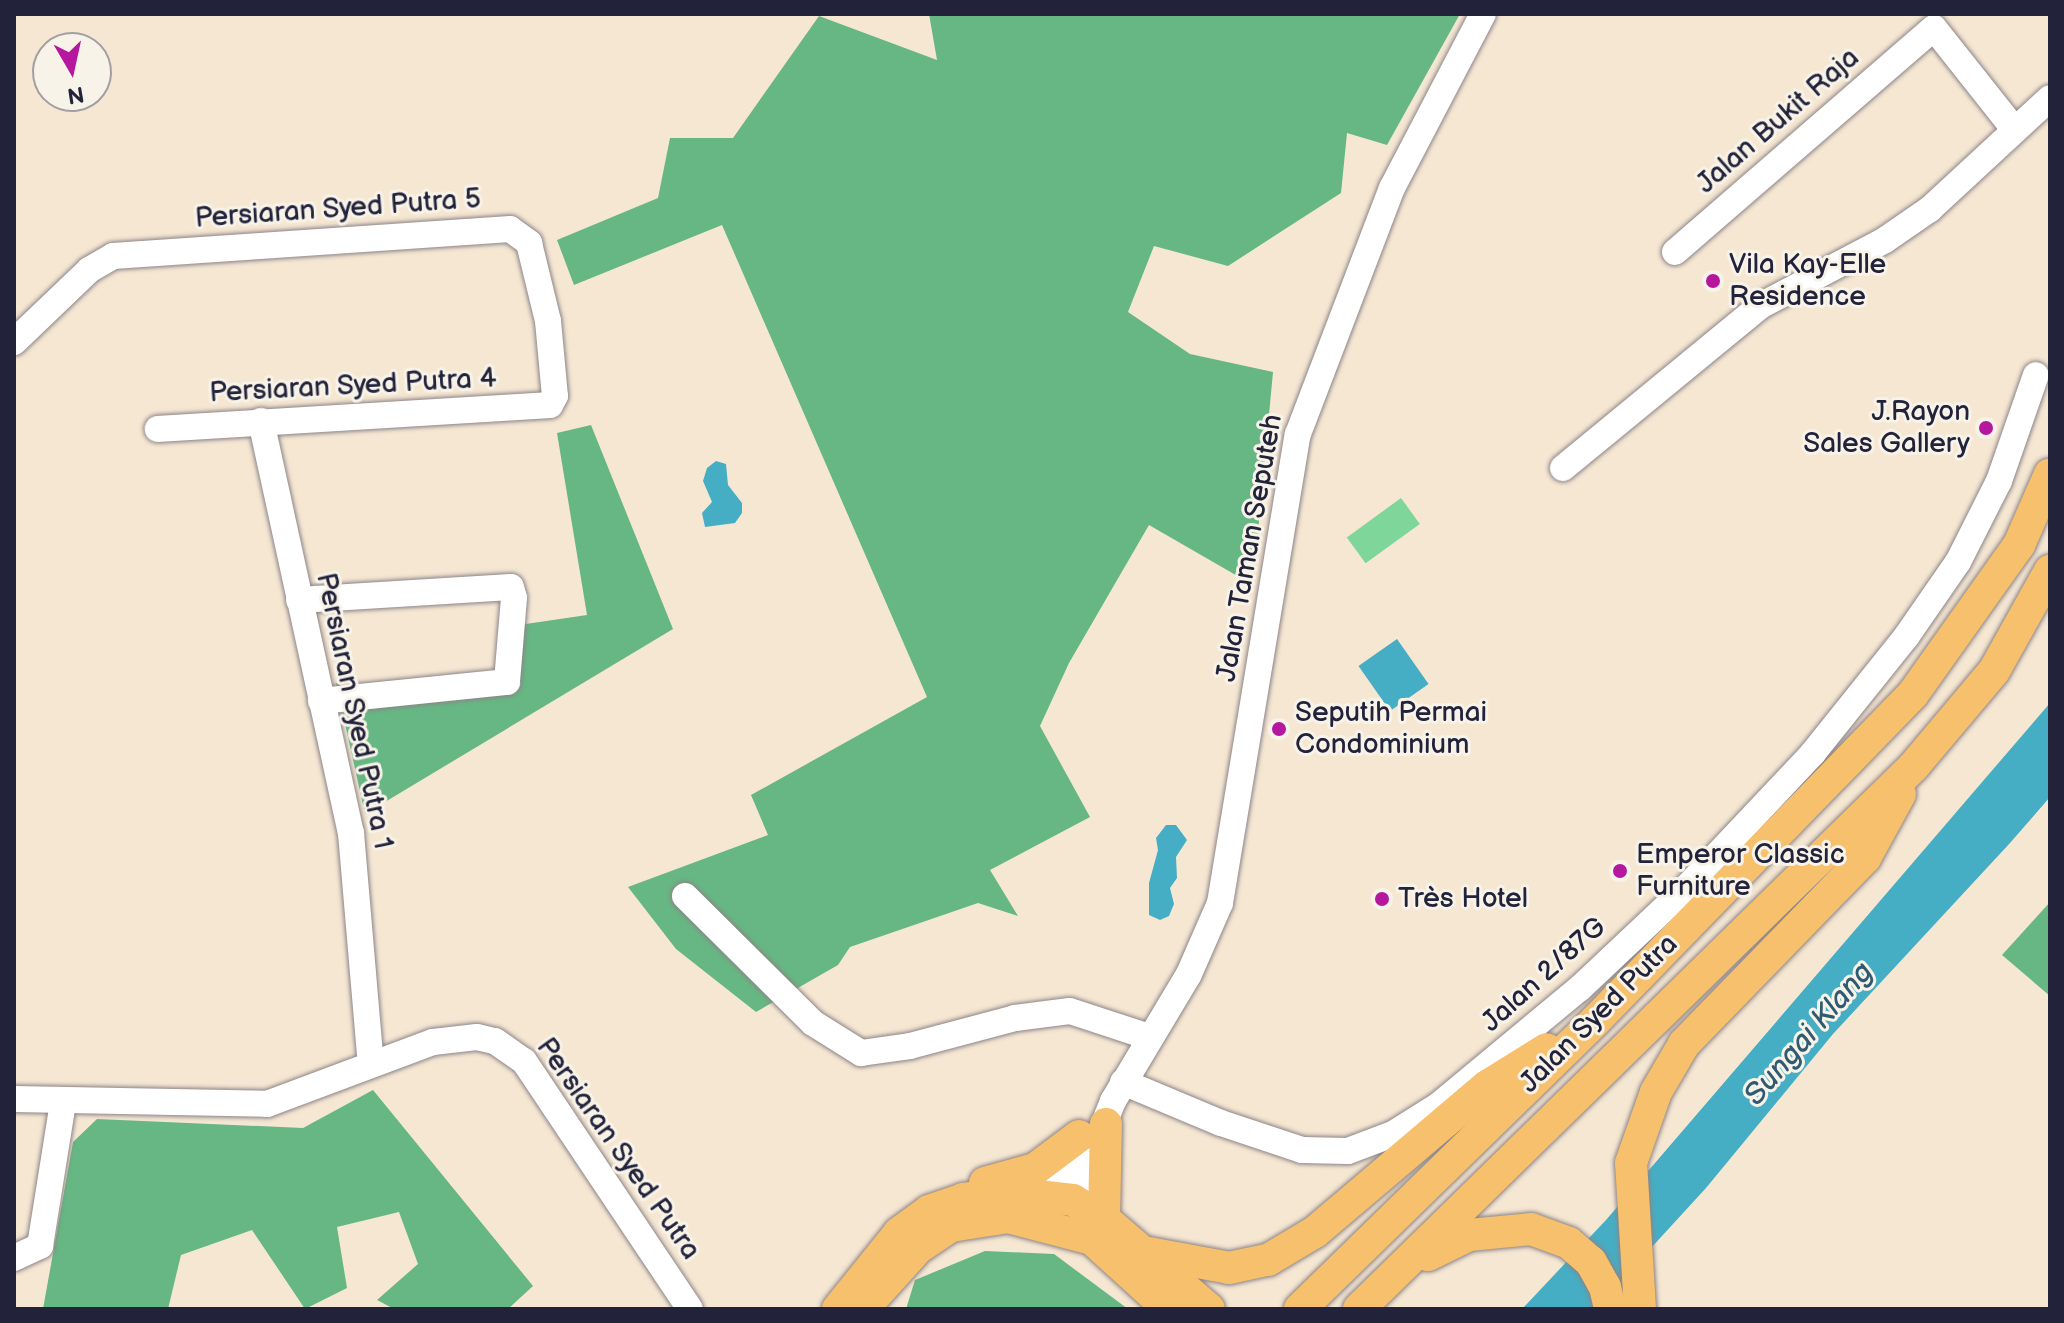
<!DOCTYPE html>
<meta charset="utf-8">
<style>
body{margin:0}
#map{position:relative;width:2064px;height:1323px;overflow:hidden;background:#f6e7d3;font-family:"Balsamiq Sans",sans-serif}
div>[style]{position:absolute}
.green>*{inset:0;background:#7ed69b;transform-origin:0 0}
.forest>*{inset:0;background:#66b783}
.water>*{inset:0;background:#45aec4;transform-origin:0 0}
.roads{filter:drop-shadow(0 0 2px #8c8487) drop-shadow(0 0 2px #8c8487)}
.minor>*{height:26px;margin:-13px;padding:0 13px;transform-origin:13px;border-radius:13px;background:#fff}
.major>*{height:32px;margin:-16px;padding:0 16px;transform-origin:16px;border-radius:16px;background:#f7c06c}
.dots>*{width:22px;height:22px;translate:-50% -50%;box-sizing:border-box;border:4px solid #f7f3e8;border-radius:50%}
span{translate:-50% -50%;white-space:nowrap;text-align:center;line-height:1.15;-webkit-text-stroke:6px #f7f3e8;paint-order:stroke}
.street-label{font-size:28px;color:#22223b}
.poi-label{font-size:28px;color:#22223b}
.left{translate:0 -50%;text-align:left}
.right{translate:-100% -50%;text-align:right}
.water-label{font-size:30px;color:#305a72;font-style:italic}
.frame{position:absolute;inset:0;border:16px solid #22223b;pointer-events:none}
.north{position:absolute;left:32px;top:32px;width:80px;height:80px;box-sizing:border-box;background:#f7f3e8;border:2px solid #a29fa3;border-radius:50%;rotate:171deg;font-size:22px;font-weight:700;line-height:32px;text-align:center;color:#22223b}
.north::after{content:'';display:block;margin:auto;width:28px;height:36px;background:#b5179e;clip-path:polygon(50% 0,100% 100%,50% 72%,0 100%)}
</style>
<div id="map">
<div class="green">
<div style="left:1401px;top:498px;width:32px;height:67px;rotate:54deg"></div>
</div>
<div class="forest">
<div style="clip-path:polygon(929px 14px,1460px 14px,1387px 145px,1347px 133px,1341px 193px,1228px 266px,1154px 246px,1128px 312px,1190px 354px,1273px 372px,1253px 585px,1149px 525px,1069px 663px,1040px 726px,1090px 817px,990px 870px,1018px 916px,978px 903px,850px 947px,838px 965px,756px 1012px,676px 949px,628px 887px,768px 835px,751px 795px,927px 697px,722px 225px,574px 285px,557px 240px,658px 198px,670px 138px,733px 138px,819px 16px,937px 60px)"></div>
<div style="clip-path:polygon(591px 425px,673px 629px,365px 814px,336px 683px,365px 704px,517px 684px,512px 626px,587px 615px,557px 433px)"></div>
<div style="clip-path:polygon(2050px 902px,2050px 996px,2002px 955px)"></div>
<div style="clip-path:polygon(373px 1090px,533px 1286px,508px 1309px,394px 1309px,377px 1300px,418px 1264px,399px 1212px,337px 1227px,347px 1288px,305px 1309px,252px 1230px,181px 1255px,168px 1309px,43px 1309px,73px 1142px,97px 1119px,303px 1128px)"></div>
<div style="clip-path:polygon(985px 1251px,1054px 1254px,1128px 1309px,906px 1309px,915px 1280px)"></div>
</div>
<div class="water">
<div style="clip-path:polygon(716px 461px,726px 464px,728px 485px,742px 503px,742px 513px,735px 523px,705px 527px,702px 513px,712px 502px,703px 481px,707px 468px)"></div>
<div style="left:1397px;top:639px;width:55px;height:47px;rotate:55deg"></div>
<div style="clip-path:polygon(2050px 703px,2050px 797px,2010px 843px,1833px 1034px,1706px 1188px,1595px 1309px,1522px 1309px,1606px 1220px)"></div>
<div style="clip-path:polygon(1166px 825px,1176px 825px,1187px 840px,1176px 857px,1177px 878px,1170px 888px,1174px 904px,1169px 916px,1160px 920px,1149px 915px,1149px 883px,1158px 850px,1156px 838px)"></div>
</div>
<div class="roads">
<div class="minor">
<div style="left:1675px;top:252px;width:342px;rotate:-40.9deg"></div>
<div style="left:1934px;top:28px;width:129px;rotate:51.6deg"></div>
<div style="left:14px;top:342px;width:104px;rotate:-43.8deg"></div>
<div style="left:89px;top:270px;width:28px;rotate:-30deg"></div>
<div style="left:113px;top:256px;width:398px;rotate:-3.9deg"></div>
<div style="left:510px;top:229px;width:24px;rotate:36deg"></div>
<div style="left:529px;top:243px;width:80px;rotate:76.3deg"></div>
<div style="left:548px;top:321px;width:75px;rotate:84.7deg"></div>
<div style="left:555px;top:396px;width:10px;rotate:119deg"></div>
<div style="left:550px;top:405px;width:393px;rotate:176.5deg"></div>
<div style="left:261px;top:421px;width:422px;rotate:77.7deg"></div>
<div style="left:351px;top:833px;width:232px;rotate:85.1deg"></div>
<div style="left:1563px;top:468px;width:255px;rotate:-39.4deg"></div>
<div style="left:1760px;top:306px;width:141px;rotate:-27.8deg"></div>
<div style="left:1885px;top:240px;width:55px;rotate:-34.6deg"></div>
<div style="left:1930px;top:209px;width:163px;rotate:-42.8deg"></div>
<div style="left:299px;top:600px;width:212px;rotate:-3.5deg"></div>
<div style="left:511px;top:587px;width:11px;rotate:75deg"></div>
<div style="left:514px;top:598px;width:84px;rotate:94.8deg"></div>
<div style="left:507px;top:682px;width:187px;rotate:174.2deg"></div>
<div style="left:685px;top:896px;width:180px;rotate:44.8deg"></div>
<div style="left:813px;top:1023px;width:57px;rotate:32deg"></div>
<div style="left:861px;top:1053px;width:49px;rotate:-8.1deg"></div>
<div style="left:910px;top:1046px;width:109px;rotate:-14.9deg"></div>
<div style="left:1015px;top:1018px;width:55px;rotate:-7.3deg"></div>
<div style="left:1070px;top:1011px;width:83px;rotate:18.2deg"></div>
<div style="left:1123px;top:1082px;width:106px;rotate:22.7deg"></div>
<div style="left:1221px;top:1123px;width:85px;rotate:18.4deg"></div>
<div style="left:1302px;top:1150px;width:46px;rotate:1.2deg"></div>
<div style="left:1348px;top:1151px;width:48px;rotate:-20.7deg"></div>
<div style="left:1393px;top:1134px;width:54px;rotate:-32.2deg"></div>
<div style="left:1439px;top:1105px;width:183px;rotate:-39.7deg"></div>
<div style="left:1580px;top:988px;width:146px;rotate:-43.3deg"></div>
<div style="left:1686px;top:888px;width:185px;rotate:-46.7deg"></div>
<div style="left:1813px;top:753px;width:149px;rotate:-51.3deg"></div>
<div style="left:1906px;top:637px;width:91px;rotate:-55.3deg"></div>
<div style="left:1958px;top:562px;width:91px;rotate:-63.2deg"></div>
<div style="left:1999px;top:481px;width:112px;rotate:-70.8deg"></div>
<div style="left:14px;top:1099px;width:253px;rotate:1.1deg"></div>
<div style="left:267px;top:1104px;width:177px;rotate:-20.5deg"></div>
<div style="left:433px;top:1042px;width:44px;rotate:-6.5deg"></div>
<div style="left:477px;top:1037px;width:18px;rotate:13deg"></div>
<div style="left:495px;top:1041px;width:35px;rotate:35deg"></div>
<div style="left:524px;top:1061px;width:298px;rotate:56.2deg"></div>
<div style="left:1050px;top:1194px;width:64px;rotate:-63deg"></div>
<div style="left:1073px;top:1200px;width:107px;rotate:-68deg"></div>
<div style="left:1113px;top:1101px;width:148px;rotate:-59.1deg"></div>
<div style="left:1189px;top:974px;width:77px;rotate:-66.4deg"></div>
<div style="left:1220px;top:903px;width:475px;rotate:-80.6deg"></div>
<div style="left:1298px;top:434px;width:263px;rotate:-69.1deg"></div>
<div style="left:1392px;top:188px;width:196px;rotate:-62.4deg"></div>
<div style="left:14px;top:1258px;width:29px;rotate:-25deg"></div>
<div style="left:40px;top:1246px;width:145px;rotate:-80.9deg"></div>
</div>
<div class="major">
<div style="left:985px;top:1183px;width:52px;rotate:-15.6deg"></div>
<div style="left:1035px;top:1169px;width:55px;rotate:-36.9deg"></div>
<div style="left:1104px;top:1219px;width:95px;rotate:-88.8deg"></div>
<div style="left:1143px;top:1252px;width:87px;rotate:10.5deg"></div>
<div style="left:1229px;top:1268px;width:40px;rotate:-12deg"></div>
<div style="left:1268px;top:1260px;width:55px;rotate:-30.8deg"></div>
<div style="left:1315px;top:1232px;width:226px;rotate:-40.3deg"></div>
<div style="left:1487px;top:1086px;width:70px;rotate:-31.7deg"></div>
<div style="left:1428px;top:1255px;width:46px;rotate:-26deg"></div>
<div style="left:1469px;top:1235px;width:62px;rotate:-5.5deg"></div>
<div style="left:1531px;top:1229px;width:40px;rotate:20.2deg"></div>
<div style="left:1569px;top:1243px;width:29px;rotate:41deg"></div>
<div style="left:1591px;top:1262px;width:29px;rotate:61deg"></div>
<div style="left:1605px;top:1287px;width:23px;rotate:77deg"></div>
<div style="left:871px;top:1300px;width:70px;rotate:-47.9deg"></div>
<div style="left:918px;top:1248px;width:40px;rotate:-34deg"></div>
<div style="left:951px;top:1226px;width:58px;rotate:-9deg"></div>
<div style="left:1008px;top:1217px;width:87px;rotate:14.7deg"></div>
<div style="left:1092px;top:1239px;width:104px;rotate:42.3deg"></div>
<div style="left:838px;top:1309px;width:97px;rotate:-51.2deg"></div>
<div style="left:899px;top:1233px;width:37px;rotate:-36deg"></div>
<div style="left:929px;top:1211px;width:36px;rotate:-19deg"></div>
<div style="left:963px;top:1199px;width:49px;rotate:-7deg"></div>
<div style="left:1012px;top:1193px;width:61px;rotate:6.5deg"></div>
<div style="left:1073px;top:1200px;width:36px;rotate:32deg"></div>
<div style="left:1104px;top:1219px;width:138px;rotate:40.6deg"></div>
<div style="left:1300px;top:1309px;width:412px;rotate:-44.3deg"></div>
<div style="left:1595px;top:1021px;width:456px;rotate:-45.8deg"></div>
<div style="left:1913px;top:694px;width:183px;rotate:-54.6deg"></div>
<div style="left:2019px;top:545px;width:77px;rotate:-66.4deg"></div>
<div style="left:1359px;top:1309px;width:776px;rotate:-44.37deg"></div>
<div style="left:1914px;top:766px;width:124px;rotate:-49.9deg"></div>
<div style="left:1994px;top:671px;width:115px;rotate:-60.8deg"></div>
<div style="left:1640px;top:1309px;width:146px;rotate:-93.5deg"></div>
<div style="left:1631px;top:1163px;width:75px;rotate:-70.6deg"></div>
<div style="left:1656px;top:1092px;width:56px;rotate:-59.7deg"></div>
<div style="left:1684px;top:1044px;width:260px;rotate:-45.8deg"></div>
<div style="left:1865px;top:858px;width:73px;rotate:-61.3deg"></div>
</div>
</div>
<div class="dots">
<div style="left:1713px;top:281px;background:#b5179e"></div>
<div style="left:1986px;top:428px;background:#b5179e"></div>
<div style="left:1279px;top:729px;background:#b5179e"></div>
<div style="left:1620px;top:871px;background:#b5179e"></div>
<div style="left:1382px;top:899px;background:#b5179e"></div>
</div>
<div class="street-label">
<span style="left:1778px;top:121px;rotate:-41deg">Jalan Bukit Raja</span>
<span style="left:338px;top:209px;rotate:-4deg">Persiaran Syed Putra 5</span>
<span style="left:353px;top:386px;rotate:-3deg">Persiaran Syed Putra 4</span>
<span style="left:1250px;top:548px;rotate:-80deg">Jalan Taman Seputeh</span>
<span style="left:354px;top:711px;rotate:78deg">Persiaran Syed Putra 1</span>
<span style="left:1544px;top:975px;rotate:-42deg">Jalan 2/87G</span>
<span style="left:1599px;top:1014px;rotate:-45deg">Jalan Syed Putra</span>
<span style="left:618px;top:1149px;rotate:55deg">Persiaran Syed Putra</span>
</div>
<div class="poi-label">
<span class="left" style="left:1729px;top:281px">Vila Kay-Elle<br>Residence</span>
<span class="right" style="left:1970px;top:428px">J.Rayon<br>Sales Gallery</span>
<span class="left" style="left:1295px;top:729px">Seputih Permai<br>Condominium</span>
<span class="left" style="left:1636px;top:871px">Emperor Classic<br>Furniture</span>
<span class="left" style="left:1398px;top:899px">Très Hotel</span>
</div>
<div class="water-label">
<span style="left:1809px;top:1034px;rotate:-49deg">Sungai Klang</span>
</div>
<div class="frame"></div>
<div class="north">N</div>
</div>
